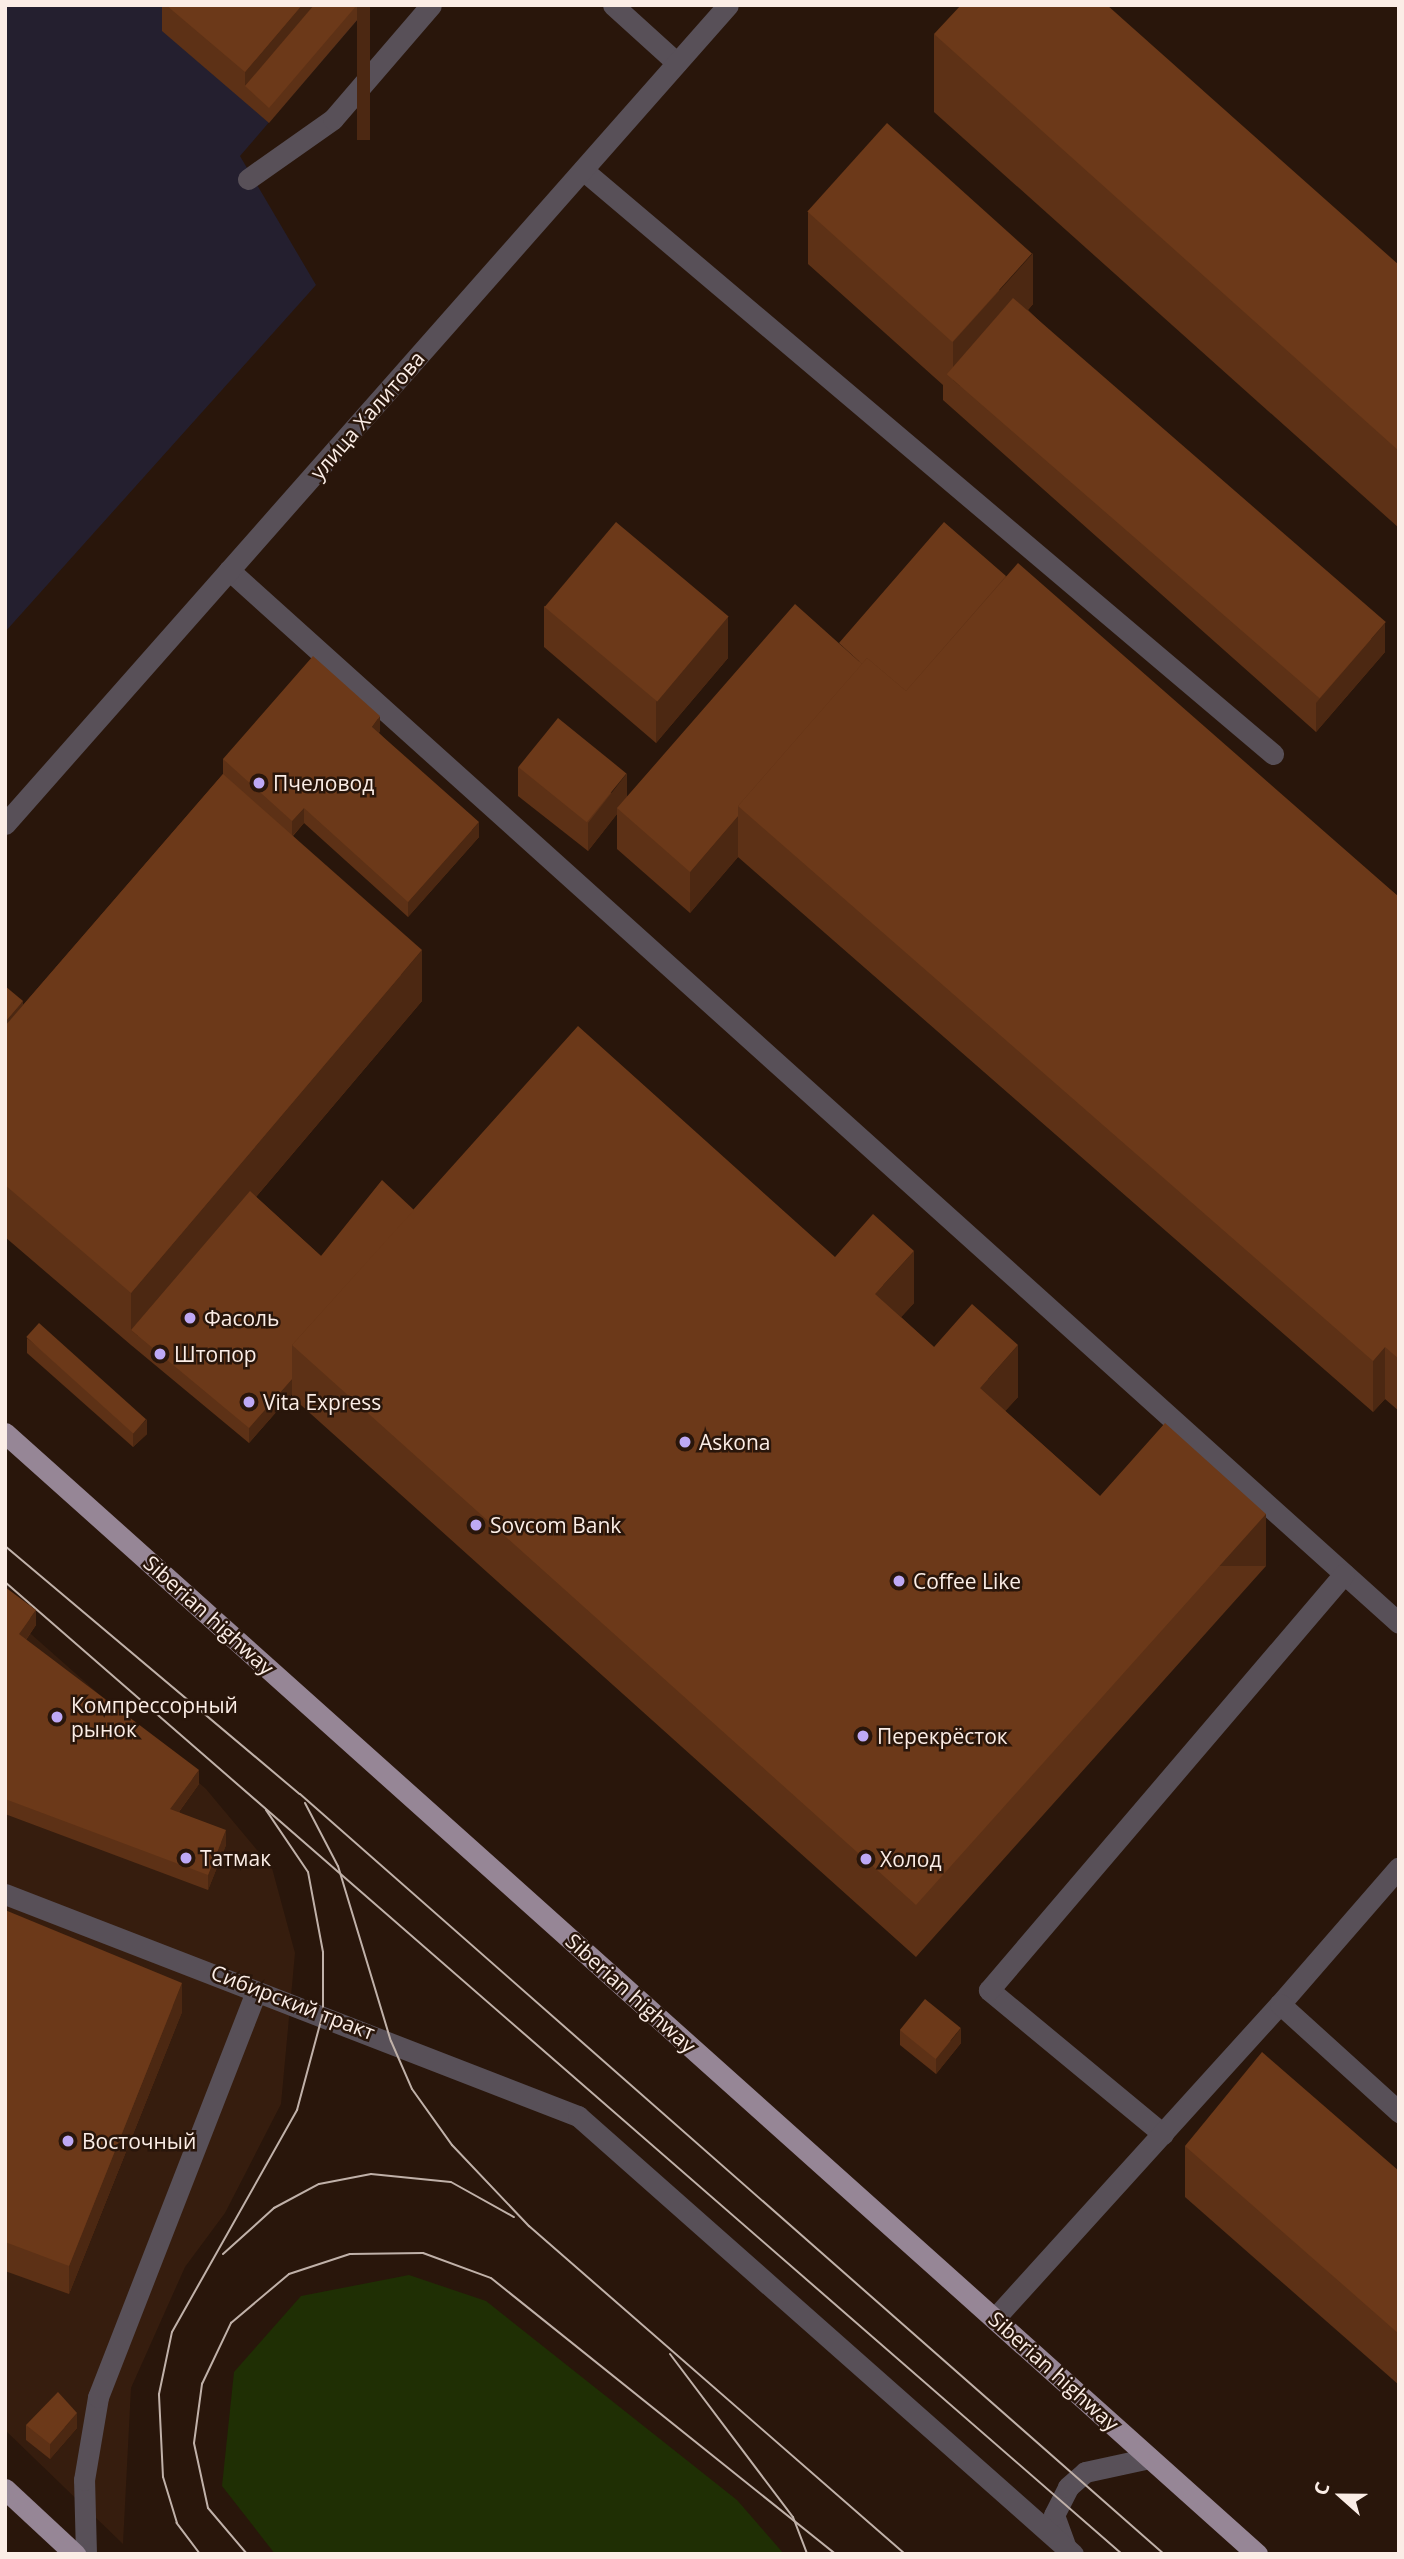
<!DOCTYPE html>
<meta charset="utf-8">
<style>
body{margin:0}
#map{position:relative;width:1404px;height:2559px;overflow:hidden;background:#29160b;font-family:"Open Sans",sans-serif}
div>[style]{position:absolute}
.built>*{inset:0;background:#361d0e}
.industrial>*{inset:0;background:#241f2f}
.green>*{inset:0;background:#1f2f04}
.service>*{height:21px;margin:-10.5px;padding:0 10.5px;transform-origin:10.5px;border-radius:10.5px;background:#585058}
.minor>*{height:21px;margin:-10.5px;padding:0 10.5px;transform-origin:10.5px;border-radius:10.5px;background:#585058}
.tertiary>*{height:21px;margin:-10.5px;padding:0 10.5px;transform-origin:10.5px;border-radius:10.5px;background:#585058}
.primary>*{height:21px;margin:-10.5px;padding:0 10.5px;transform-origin:10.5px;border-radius:10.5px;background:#968696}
.tram>*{height:2px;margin:-1px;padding:0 1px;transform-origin:1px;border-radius:1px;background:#c0b1a9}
.wall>*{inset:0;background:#5d3116}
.shaded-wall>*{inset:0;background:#4c2812;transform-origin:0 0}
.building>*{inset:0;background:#6c3919;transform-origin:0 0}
.dots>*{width:19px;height:19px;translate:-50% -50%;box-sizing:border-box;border:4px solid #29160b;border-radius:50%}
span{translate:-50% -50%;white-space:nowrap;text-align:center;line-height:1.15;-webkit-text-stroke:5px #29160b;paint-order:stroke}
.street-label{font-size:21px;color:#fbede6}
.poi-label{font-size:21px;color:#fbede6}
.left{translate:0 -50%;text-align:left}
.frame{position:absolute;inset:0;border:7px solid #fbede6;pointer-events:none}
.north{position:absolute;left:1306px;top:2461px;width:70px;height:70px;-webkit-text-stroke:5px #29160b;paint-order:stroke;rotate:291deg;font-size:19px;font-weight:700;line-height:28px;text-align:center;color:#fbede6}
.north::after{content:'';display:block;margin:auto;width:24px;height:32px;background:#fbede6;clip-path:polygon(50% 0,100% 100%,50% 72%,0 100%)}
</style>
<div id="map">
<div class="built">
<div style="clip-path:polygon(5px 1611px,206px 1789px,272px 1868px,295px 1953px,281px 2104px,225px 2213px,185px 2267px,131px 2388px,123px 2544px,5px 2430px)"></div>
</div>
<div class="industrial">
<div style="clip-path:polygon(5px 5px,370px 5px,240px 156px,316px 285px,5px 632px)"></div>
</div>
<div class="green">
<div style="clip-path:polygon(409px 2275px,486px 2301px,737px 2500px,784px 2554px,275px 2554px,222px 2486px,234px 2372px,301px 2296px)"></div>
</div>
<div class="service">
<div style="left:613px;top:5px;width:86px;rotate:42.2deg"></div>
<div style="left:583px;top:170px;width:904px;rotate:40.24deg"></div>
<div style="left:248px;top:179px;width:104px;rotate:-35.2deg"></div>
<div style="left:333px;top:119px;width:150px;rotate:-49.3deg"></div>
<div style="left:229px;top:570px;width:1574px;rotate:41.99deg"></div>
<div style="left:1280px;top:2004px;width:181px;rotate:-49deg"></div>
<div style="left:1163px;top:2134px;width:226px;rotate:-140.4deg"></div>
<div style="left:989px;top:1990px;width:547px;rotate:-49.52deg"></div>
<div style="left:995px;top:2318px;width:424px;rotate:-47.8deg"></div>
<div style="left:1280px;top:2004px;width:161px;rotate:42.2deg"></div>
<div style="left:1066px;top:2548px;width:35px;rotate:-110deg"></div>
<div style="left:1054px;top:2515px;width:31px;rotate:-63deg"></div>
<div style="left:1068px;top:2487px;width:23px;rotate:-41deg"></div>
<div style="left:1085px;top:2472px;width:66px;rotate:-12.2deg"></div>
<div style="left:86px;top:2554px;width:74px;rotate:-91.5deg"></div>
<div style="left:84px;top:2480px;width:84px;rotate:-80.4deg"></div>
<div style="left:98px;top:2397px;width:430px;rotate:-68.7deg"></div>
</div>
<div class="minor">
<div style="left:5px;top:1894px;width:615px;rotate:21.18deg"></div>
<div style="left:578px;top:2116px;width:661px;rotate:41.5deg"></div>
</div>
<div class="tertiary">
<div style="left:5px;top:824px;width:1092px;rotate:-48.56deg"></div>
</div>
<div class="primary">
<div style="left:5px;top:1433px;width:1681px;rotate:41.84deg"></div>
<div style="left:5px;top:2489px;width:96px;rotate:42.9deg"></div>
</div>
<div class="tram">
<div style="left:5px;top:1546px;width:385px;rotate:40.1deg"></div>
<div style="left:300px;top:1794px;width:1151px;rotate:41.34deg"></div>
<div style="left:5px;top:1582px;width:1481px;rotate:41.03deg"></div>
<div style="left:305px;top:1803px;width:71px;rotate:62.4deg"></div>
<div style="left:338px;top:1866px;width:183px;rotate:73.2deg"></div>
<div style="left:391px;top:2041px;width:52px;rotate:66.4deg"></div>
<div style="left:412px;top:2089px;width:69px;rotate:54.5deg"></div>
<div style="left:452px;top:2145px;width:112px;rotate:46.5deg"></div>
<div style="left:529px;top:2226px;width:499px;rotate:41.1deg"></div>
<div style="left:223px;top:2254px;width:69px;rotate:-42deg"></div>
<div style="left:274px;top:2208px;width:51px;rotate:-28.1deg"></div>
<div style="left:319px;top:2184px;width:53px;rotate:-10.9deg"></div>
<div style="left:371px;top:2174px;width:80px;rotate:5.7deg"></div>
<div style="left:451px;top:2182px;width:72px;rotate:29.1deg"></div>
<div style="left:670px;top:2354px;width:204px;rotate:53deg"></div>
<div style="left:793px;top:2517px;width:40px;rotate:69deg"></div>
<div style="left:200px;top:2554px;width:39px;rotate:-127deg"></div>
<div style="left:177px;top:2523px;width:48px;rotate:-106.9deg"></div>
<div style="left:163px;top:2477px;width:83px;rotate:-92.8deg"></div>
<div style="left:159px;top:2394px;width:63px;rotate:-78.2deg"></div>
<div style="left:172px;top:2332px;width:255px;rotate:-60.6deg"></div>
<div style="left:297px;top:2110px;width:100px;rotate:-75deg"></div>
<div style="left:323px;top:2013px;width:61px;rotate:-90deg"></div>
<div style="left:323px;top:1952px;width:81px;rotate:-100.6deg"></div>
<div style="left:308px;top:1872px;width:75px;rotate:-124.1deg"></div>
<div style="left:247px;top:2554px;width:60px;rotate:-130.3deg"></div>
<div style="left:208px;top:2508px;width:66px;rotate:-102.2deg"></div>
<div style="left:194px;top:2443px;width:60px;rotate:-82.3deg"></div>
<div style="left:202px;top:2384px;width:68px;rotate:-64.6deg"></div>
<div style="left:231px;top:2323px;width:76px;rotate:-40.2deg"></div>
<div style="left:289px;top:2274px;width:64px;rotate:-18.2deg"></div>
<div style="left:350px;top:2254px;width:73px;rotate:-0.8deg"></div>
<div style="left:423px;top:2253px;width:72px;rotate:20.2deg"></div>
<div style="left:491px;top:2278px;width:442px;rotate:38.7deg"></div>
</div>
<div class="wall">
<div style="clip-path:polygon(162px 5px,370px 5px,269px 123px,162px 31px)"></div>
<div style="clip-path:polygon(934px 34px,1399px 265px,1399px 528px,934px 112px)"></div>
<div style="clip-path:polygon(808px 212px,1033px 304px,1028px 310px,1385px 652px,1316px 732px,943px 400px,943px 385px,808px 264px)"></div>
<div style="clip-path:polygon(1006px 576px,1399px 897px,1399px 1411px,1385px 1399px,1373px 1412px,738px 857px,690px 913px,617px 849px,617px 814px,588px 851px,518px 796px,518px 767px,627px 797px)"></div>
<div style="clip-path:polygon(544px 606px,728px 658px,656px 743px,544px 647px)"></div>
<div style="clip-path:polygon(380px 731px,379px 733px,479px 837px,408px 917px,304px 823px,293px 836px,422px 1001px,256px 1197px,321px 1256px,414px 1210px,835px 1257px,914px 1303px,901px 1317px,934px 1347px,1018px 1397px,1005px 1411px,1100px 1496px,1266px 1566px,916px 1957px,292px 1397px,292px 1394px,249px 1443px,131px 1345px,5px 1237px,5px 986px,23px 1005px,223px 774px,223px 759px)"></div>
<div style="clip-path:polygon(27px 1338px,147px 1434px,133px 1447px,27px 1353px)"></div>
<div style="clip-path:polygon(5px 1587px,36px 1625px,26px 1640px,199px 1784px,179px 1812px,226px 1845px,208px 1890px,5px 1814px)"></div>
<div style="clip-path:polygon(5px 1910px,182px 2012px,69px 2294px,5px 2271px)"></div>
<div style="clip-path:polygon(900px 2030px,961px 2043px,936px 2074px,900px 2045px)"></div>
<div style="clip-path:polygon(1185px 2146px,1399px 2171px,1399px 2385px,1185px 2197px)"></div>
<div style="clip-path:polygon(26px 2425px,77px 2428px,50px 2459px,26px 2440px)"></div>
</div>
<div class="shaded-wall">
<div style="clip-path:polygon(302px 5px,326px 5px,245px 86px,245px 101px,245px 72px)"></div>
<div style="left:357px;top:5px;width:13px;height:135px"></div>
<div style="clip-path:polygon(1033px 253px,1033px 304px,960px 386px,953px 380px,953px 342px)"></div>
<div style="clip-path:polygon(728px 617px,728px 658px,656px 743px,656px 702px)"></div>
<div style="clip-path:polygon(1385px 623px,1385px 652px,1316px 732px,1316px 703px)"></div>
<div style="clip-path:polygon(380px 716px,380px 731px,372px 741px,372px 727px)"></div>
<div style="clip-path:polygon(627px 773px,627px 802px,617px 808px,617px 814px,588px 851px,588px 823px)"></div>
<div style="clip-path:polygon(304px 808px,304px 823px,292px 836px,292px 821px)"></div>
<div style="clip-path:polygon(738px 816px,738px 857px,690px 913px,690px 872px)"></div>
<div style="clip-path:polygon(479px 822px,479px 837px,408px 917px,408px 902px)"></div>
<div style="clip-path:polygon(422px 950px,422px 1001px,138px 1336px,131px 1330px,131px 1293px)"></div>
<div style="clip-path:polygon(23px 1001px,23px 1042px,5px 1063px,5px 1022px)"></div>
<div style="clip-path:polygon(914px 1251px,914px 1303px,875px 1346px,875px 1294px)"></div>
<div style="clip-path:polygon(1018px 1345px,1018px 1397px,980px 1439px,980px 1388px)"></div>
<div style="clip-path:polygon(1385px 1347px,1385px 1399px,1373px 1412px,1373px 1361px)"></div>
<div style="clip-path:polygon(292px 1379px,292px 1394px,249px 1443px,249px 1428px)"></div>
<div style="clip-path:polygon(147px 1419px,147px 1434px,133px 1447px,133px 1432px)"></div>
<div style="left:1266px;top:1514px;width:52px;height:525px;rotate:90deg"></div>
<div style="clip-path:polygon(36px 1610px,36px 1625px,19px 1649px,19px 1634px)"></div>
<div style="clip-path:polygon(199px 1770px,199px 1784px,170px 1824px,170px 1809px)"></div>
<div style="clip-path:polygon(226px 1830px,226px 1845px,208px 1890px,208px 1875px)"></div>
<div style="clip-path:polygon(182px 1983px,182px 2012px,69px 2294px,69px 2266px)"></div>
<div style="clip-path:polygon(961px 2028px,961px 2043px,936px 2074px,936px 2059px)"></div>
<div style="clip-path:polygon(77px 2413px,77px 2428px,50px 2459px,50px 2444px)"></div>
</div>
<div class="building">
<div style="clip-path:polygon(166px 5px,302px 5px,245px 72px)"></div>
<div style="clip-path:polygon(314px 5px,357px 5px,269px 108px,245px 86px)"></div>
<div style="clip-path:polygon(961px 5px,1107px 5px,1399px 265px,1399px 451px,934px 34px)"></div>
<div style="left:887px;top:123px;width:195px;height:119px;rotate:42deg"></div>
<div style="left:1013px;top:298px;width:494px;height:101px;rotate:41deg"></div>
<div style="left:616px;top:522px;width:147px;height:111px;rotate:40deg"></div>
<div style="clip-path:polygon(944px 522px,1006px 576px,906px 691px,867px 658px,862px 664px,839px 643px)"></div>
<div style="clip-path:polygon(1018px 563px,1399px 897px,1399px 1359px,1385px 1347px,1373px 1361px,738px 806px,867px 658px,906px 691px)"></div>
<div style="clip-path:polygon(795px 604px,862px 664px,738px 806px,738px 816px,690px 872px,617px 808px)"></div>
<div style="clip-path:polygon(313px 656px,380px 716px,372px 727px,479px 822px,408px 902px,304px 808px,292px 821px,223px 759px)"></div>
<div style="left:558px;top:718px;width:88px;height:63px;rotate:39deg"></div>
<div style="clip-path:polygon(223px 774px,422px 950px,131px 1293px,5px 1185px,5px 1026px)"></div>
<div style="clip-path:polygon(5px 986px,23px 1001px,5px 1022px)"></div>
<div style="clip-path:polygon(578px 1026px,835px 1257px,873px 1214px,914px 1251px,875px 1294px,934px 1347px,972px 1304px,1018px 1345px,980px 1388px,1100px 1496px,1165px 1423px,1266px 1514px,916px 1905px,292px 1345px)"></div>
<div style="clip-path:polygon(382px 1180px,414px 1210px,292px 1345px,292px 1379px,249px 1428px,131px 1330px,250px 1191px,321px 1256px)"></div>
<div style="left:39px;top:1323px;width:144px;height:19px;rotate:42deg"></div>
<div style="clip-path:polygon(5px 1587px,36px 1610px,19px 1634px,199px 1770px,170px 1809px,226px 1830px,208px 1875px,5px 1799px)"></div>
<div style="clip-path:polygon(5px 1910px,182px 1983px,69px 2266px,5px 2242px)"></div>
<div style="left:925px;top:1999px;width:46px;height:40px;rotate:39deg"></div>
<div style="clip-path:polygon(1262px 2052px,1399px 2171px,1399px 2334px,1185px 2146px)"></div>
<div style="clip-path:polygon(58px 2392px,77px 2413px,50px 2444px,26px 2425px)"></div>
</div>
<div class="dots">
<div style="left:259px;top:783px;background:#bea9f5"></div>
<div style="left:190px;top:1318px;background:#bea9f5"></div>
<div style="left:160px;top:1354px;background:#bea9f5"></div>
<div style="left:249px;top:1402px;background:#bea9f5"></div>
<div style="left:685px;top:1442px;background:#bea9f5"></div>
<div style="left:476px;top:1525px;background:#bea9f5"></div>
<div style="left:899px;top:1581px;background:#bea9f5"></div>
<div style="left:57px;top:1717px;background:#bea9f5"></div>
<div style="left:863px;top:1736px;background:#bea9f5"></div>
<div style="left:186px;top:1858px;background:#bea9f5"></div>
<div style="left:866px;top:1859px;background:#bea9f5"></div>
<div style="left:68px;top:2141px;background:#bea9f5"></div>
</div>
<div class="street-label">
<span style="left:367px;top:415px;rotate:-49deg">улица Халитова</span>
<span style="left:209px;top:1615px;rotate:42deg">Siberian highway</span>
<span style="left:631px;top:1993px;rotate:42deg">Siberian highway</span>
<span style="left:293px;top:2002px;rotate:21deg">Сибирский тракт</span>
<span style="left:1054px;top:2371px;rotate:42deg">Siberian highway</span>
</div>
<div class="poi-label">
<span class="left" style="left:273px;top:783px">Пчеловод</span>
<span class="left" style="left:204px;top:1318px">Фасоль</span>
<span class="left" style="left:174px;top:1354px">Штопор</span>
<span class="left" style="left:263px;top:1402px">Vita Express</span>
<span class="left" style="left:699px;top:1442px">Askona</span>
<span class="left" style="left:490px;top:1525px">Sovcom Bank</span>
<span class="left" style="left:913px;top:1581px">Coffee Like</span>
<span class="left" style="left:71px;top:1717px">Компрессорный<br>рынок</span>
<span class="left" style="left:877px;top:1736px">Перекрёсток</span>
<span class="left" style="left:200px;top:1858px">Татмак</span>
<span class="left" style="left:880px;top:1859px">Холод</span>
<span class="left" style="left:82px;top:2141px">Восточный</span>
</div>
<div class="frame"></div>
<div class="north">С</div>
</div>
